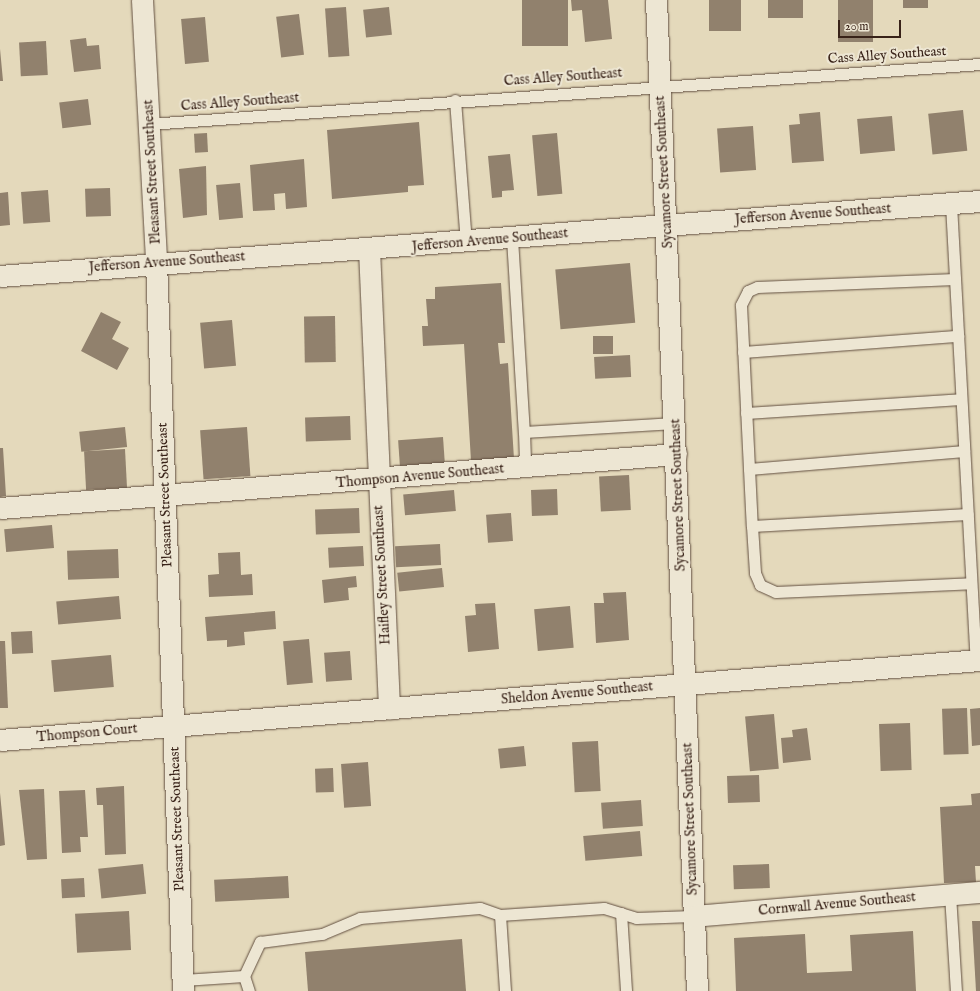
<!DOCTYPE html>
<style>
body{margin:0}
#map{position:relative;width:980px;height:991px;overflow:hidden;background:#e4d9bb;font-family:"IM FELL English",serif}
div>[style]{position:absolute}
.building>*{inset:0;background:#91816d;transform-origin:0 0}
.roads{filter:drop-shadow(0 0 1px #635041) drop-shadow(0 0 1px #635041)}
.lane>*{height:11px;margin:-5.5px;padding:0 5.5px;transform-origin:5.5px;border-radius:5.5px;background:#ede6d3}
.street>*{height:21px;margin:-10.5px;padding:0 10.5px;transform-origin:10.5px;border-radius:10.5px;background:#ede6d3}
span{translate:-50% -50%;white-space:nowrap;text-align:center;line-height:1.15;-webkit-text-stroke:4px #ede6d3;paint-order:stroke}
.street-label{font-size:14px;color:#382218}
.scale{position:absolute;left:838px;top:20px;width:63px;height:18px;box-sizing:border-box;border:2px solid #382218;border-top:0;padding-left:5px;font-size:12px;line-height:14px;white-space:nowrap;color:#382218;-webkit-text-stroke:3px #ede6d3;paint-order:stroke}
</style>
<div id="map">
<div class="building">
<div style="left:522px;top:0;width:46px;height:46px"></div>
<div style="clip-path:polygon(571px 0,608px 0,612px 39px,585px 42px,582px 10px,572px 11px)"></div>
<div style="left:709px;top:0;width:32px;height:31px"></div>
<div style="left:768px;top:0;width:35px;height:18px"></div>
<div style="left:838px;top:0;width:35px;height:42px"></div>
<div style="left:903px;top:0;width:25px;height:8px"></div>
<div style="left:346px;top:7px;width:49px;height:21px;rotate:86deg"></div>
<div style="left:389px;top:7px;width:28px;height:26px;rotate:84deg"></div>
<div style="left:299px;top:14px;width:41px;height:23px;rotate:83deg"></div>
<div style="left:205px;top:17px;width:45px;height:24px;rotate:85deg"></div>
<div style="clip-path:polygon(86px 38px,87px 46px,99px 45px,101px 69px,74px 72px,70px 40px)"></div>
<div style="left:46px;top:41px;width:34px;height:27px;rotate:87deg"></div>
<div style="clip-path:polygon(0 49px,3px 81px,0 81px)"></div>
<div style="left:88px;top:99px;width:26px;height:29px;rotate:83deg"></div>
<div style="left:963px;top:110px;width:41px;height:35px;rotate:84deg"></div>
<div style="clip-path:polygon(820px 112px,824px 161px,792px 163px,789px 125px,800px 124px,799px 114px)"></div>
<div style="left:892px;top:116px;width:35px;height:35px;rotate:85deg"></div>
<div style="clip-path:polygon(419px 122px,424px 185px,408px 186px,408px 192px,332px 199px,327px 130px)"></div>
<div style="left:753px;top:126px;width:44px;height:36px;rotate:86deg"></div>
<div style="left:207px;top:133px;width:19px;height:13px;rotate:87deg"></div>
<div style="left:557px;top:133px;width:61px;height:25px;rotate:85deg"></div>
<div style="clip-path:polygon(510px 154px,514px 190px,502px 191px,502px 197px,492px 198px,488px 156px)"></div>
<div style="clip-path:polygon(304px 159px,307px 207px,286px 209px,285px 193px,274px 194px,275px 210px,253px 211px,250px 165px)"></div>
<div style="clip-path:polygon(206px 166px,207px 215px,183px 218px,179px 169px)"></div>
<div style="left:240px;top:183px;width:35px;height:24px;rotate:85deg"></div>
<div style="left:110px;top:188px;width:28px;height:25px;rotate:88deg"></div>
<div style="left:48px;top:190px;width:32px;height:27px;rotate:86deg"></div>
<div style="clip-path:polygon(8px 192px,10px 225px,0 226px,0 193px)"></div>
<div style="left:630px;top:263px;width:60px;height:75px;rotate:85deg"></div>
<div style="clip-path:polygon(501px 283px,505px 343px,498px 343px,500px 364px,508px 363px,514px 459px,471px 461px,464px 344px,423px 346px,422px 326px,428px 326px,426px 299px,435px 299px,435px 287px)"></div>
<div style="clip-path:polygon(101px 312px,121px 322px,112px 339px,129px 348px,117px 370px,81px 351px)"></div>
<div style="left:335px;top:316px;width:46px;height:31px;rotate:89deg"></div>
<div style="left:232px;top:320px;width:46px;height:32px;rotate:85deg"></div>
<div style="left:613px;top:336px;width:18px;height:20px;rotate:90deg"></div>
<div style="left:630px;top:355px;width:22px;height:36px;rotate:87deg"></div>
<div style="left:350px;top:416px;width:24px;height:45px;rotate:88deg"></div>
<div style="left:125px;top:427px;width:20px;height:46px;rotate:84deg"></div>
<div style="left:247px;top:427px;width:49px;height:47px;rotate:86deg"></div>
<div style="left:443px;top:437px;width:26px;height:45px;rotate:86deg"></div>
<div style="clip-path:polygon(0 448px,3px 448px,6px 496px,0 497px)"></div>
<div style="left:125px;top:449px;width:39px;height:41px;rotate:87deg"></div>
<div style="left:629px;top:475px;width:35px;height:30px;rotate:87deg"></div>
<div style="left:557px;top:489px;width:26px;height:26px;rotate:88deg"></div>
<div style="left:454px;top:490px;width:21px;height:51px;rotate:85deg"></div>
<div style="left:359px;top:508px;width:25px;height:44px;rotate:88deg"></div>
<div style="left:511px;top:513px;width:28px;height:25px;rotate:86deg"></div>
<div style="left:52px;top:525px;width:23px;height:48px;rotate:85deg"></div>
<div style="left:440px;top:544px;width:21px;height:45px;rotate:87deg"></div>
<div style="left:363px;top:546px;width:20px;height:35px;rotate:87deg"></div>
<div style="left:118px;top:549px;width:29px;height:51px;rotate:88deg"></div>
<div style="clip-path:polygon(240px 552px,241px 575px,252px 574px,253px 595px,209px 597px,208px 575px,219px 574px,218px 553px)"></div>
<div style="left:442px;top:568px;width:19px;height:45px;rotate:84deg"></div>
<div style="clip-path:polygon(356px 576px,357px 587px,348px 588px,349px 600px,324px 603px,322px 580px)"></div>
<div style="clip-path:polygon(626px 592px,629px 640px,596px 643px,594px 603px,604px 603px,603px 593px)"></div>
<div style="left:119px;top:596px;width:23px;height:63px;rotate:85deg"></div>
<div style="clip-path:polygon(495px 603px,499px 649px,468px 652px,465px 616px,476px 615px,475px 604px)"></div>
<div style="left:570px;top:606px;width:42px;height:36px;rotate:85deg"></div>
<div style="clip-path:polygon(275px 611px,276px 629px,244px 632px,245px 645px,227px 647px,227px 640px,207px 641px,205px 617px)"></div>
<div style="left:32px;top:631px;width:22px;height:21px;rotate:87deg"></div>
<div style="left:309px;top:639px;width:44px;height:26px;rotate:85deg"></div>
<div style="clip-path:polygon(0 641px,5px 641px,8px 708px,0 708px)"></div>
<div style="left:350px;top:651px;width:29px;height:26px;rotate:86deg"></div>
<div style="left:111px;top:655px;width:32px;height:60px;rotate:85deg"></div>
<div style="left:967px;top:708px;width:46px;height:25px;rotate:88deg"></div>
<div style="clip-path:polygon(980px 708px,980px 745px,972px 746px,970px 709px)"></div>
<div style="left:774px;top:714px;width:55px;height:29px;rotate:85deg"></div>
<div style="left:910px;top:723px;width:47px;height:31px;rotate:88deg"></div>
<div style="clip-path:polygon(807px 728px,811px 760px,783px 763px,781px 738px,793px 737px,792px 730px)"></div>
<div style="left:598px;top:741px;width:50px;height:26px;rotate:87deg"></div>
<div style="left:524px;top:746px;width:20px;height:26px;rotate:84deg"></div>
<div style="left:368px;top:762px;width:44px;height:27px;rotate:86deg"></div>
<div style="left:333px;top:768px;width:24px;height:18px;rotate:88deg"></div>
<div style="left:759px;top:775px;width:27px;height:32px;rotate:88deg"></div>
<div style="clip-path:polygon(124px 786px,126px 854px,105px 855px,103px 805px,97px 805px,96px 788px)"></div>
<div style="clip-path:polygon(44px 789px,47px 859px,27px 860px,19px 790px)"></div>
<div style="clip-path:polygon(85px 790px,88px 837px,80px 837px,81px 852px,62px 853px,59px 791px)"></div>
<div style="clip-path:polygon(0 793px,5px 845px,0 846px)"></div>
<div style="clip-path:polygon(980px 793px,980px 866px,975px 866px,976px 882px,944px 883px,940px 807px,972px 805px,971px 794px)"></div>
<div style="left:641px;top:800px;width:26px;height:40px;rotate:86deg"></div>
<div style="left:640px;top:831px;width:25px;height:57px;rotate:85deg"></div>
<div style="left:143px;top:864px;width:30px;height:45px;rotate:84deg"></div>
<div style="left:769px;top:864px;width:24px;height:36px;rotate:88deg"></div>
<div style="left:288px;top:876px;width:22px;height:74px;rotate:87deg"></div>
<div style="left:84px;top:878px;width:19px;height:23px;rotate:87deg"></div>
<div style="left:129px;top:911px;width:39px;height:54px;rotate:87deg"></div>
<div style="clip-path:polygon(972px 921px,980px 921px,980px 991px,976px 991px)"></div>
<div style="clip-path:polygon(913px 931px,916px 991px,736px 991px,734px 938px,805px 934px,807px 973px,852px 971px,850px 935px)"></div>
<div style="clip-path:polygon(462px 939px,466px 991px,308px 991px,305px 952px)"></div>
</div>
<div class="roads">
<div class="lane">
<div style="left:455px;top:100px;width:142px;rotate:85.6deg"></div>
<div style="left:149px;top:124px;width:833px;rotate:-4.13deg"></div>
<div style="left:951px;top:204px;width:458px;rotate:86.9deg"></div>
<div style="left:512px;top:238px;width:194px;rotate:86.5deg"></div>
<div style="left:524px;top:432px;width:151px;rotate:-3.4deg"></div>
<div style="left:955px;top:279px;width:198px;rotate:177.7deg"></div>
<div style="left:757px;top:287px;width:10px;rotate:156deg"></div>
<div style="left:748px;top:291px;width:16px;rotate:117deg"></div>
<div style="left:741px;top:305px;width:221px;rotate:87.2deg"></div>
<div style="left:752px;top:526px;width:47px;rotate:86.3deg"></div>
<div style="left:755px;top:573px;width:13px;rotate:67deg"></div>
<div style="left:760px;top:585px;width:17px;rotate:24deg"></div>
<div style="left:776px;top:592px;width:195px;rotate:-2.6deg"></div>
<div style="left:743px;top:352px;width:216px;rotate:-4.3deg"></div>
<div style="left:746px;top:413px;width:215px;rotate:-3.7deg"></div>
<div style="left:524px;top:432px;width:35px;rotate:88deg"></div>
<div style="left:749px;top:469px;width:216px;rotate:-4.8deg"></div>
<div style="left:752px;top:526px;width:216px;rotate:-3.2deg"></div>
<div style="left:950px;top:894px;width:97px;rotate:86.5deg"></div>
<div style="left:621px;top:913px;width:78px;rotate:86.3deg"></div>
<div style="left:500px;top:915px;width:76px;rotate:86.2deg"></div>
<div style="left:244px;top:976px;width:16px;rotate:72deg"></div>
<div style="left:183px;top:980px;width:61px;rotate:-3.8deg"></div>
<div style="left:244px;top:976px;width:38px;rotate:-65deg"></div>
<div style="left:260px;top:942px;width:63px;rotate:-7.4deg"></div>
<div style="left:322px;top:934px;width:41px;rotate:-22.8deg"></div>
<div style="left:360px;top:918px;width:120px;rotate:-4.8deg"></div>
<div style="left:480px;top:908px;width:21px;rotate:19deg"></div>
<div style="left:500px;top:915px;width:104px;rotate:-3.9deg"></div>
<div style="left:604px;top:908px;width:34px;rotate:17deg"></div>
<div style="left:636px;top:918px;width:57px;rotate:-2deg"></div>
</div>
<div class="street">
<div style="left:142px;top:0;width:262px;rotate:86.9deg"></div>
<div style="left:156px;top:262px;width:729px;rotate:87.88deg"></div>
<div style="left:656px;top:0;width:992px;rotate:87.63deg"></div>
<div style="left:369px;top:249px;width:460px;rotate:87.5deg"></div>
<div style="left:0;top:276px;width:983px;rotate:-4.38deg"></div>
<div style="left:0;top:508px;width:678px;rotate:-4.57deg"></div>
<div style="left:0;top:740px;width:983px;rotate:-4.67deg"></div>
<div style="left:693px;top:916px;width:288px;rotate:-4.8deg"></div>
</div>
</div>
<div class="street-label">
<span style="left:887px;top:55px;rotate:-4deg">Cass Alley Southeast</span>
<span style="left:563px;top:77px;rotate:-4deg">Cass Alley Southeast</span>
<span style="left:240px;top:102px;rotate:-4deg">Cass Alley Southeast</span>
<span style="left:152px;top:172px;rotate:-93deg">Pleasant Street Southeast</span>
<span style="left:664px;top:172px;rotate:-93deg">Sycamore Street Southeast</span>
<span style="left:813px;top:214px;rotate:-4deg">Jefferson Avenue Southeast</span>
<span style="left:490px;top:240px;rotate:-5deg">Jefferson Avenue Southeast</span>
<span style="left:167px;top:262px;rotate:-4deg">Jefferson Avenue Southeast</span>
<span style="left:420px;top:476px;rotate:-5deg">Thompson Avenue Southeast</span>
<span style="left:165px;top:495px;rotate:-92deg">Pleasant Street Southeast</span>
<span style="left:678px;top:495px;rotate:-92deg">Sycamore Street Southeast</span>
<span style="left:382px;top:575px;rotate:-93deg">Haifley Street Southeast</span>
<span style="left:577px;top:693px;rotate:-5deg">Sheldon Avenue Southeast</span>
<span style="left:87px;top:733px;rotate:-5deg">Thompson Court</span>
<span style="left:177px;top:819px;rotate:-92deg">Pleasant Street Southeast</span>
<span style="left:690px;top:819px;rotate:-92deg">Sycamore Street Southeast</span>
<span style="left:837px;top:904px;rotate:-5deg">Cornwall Avenue Southeast</span>
</div>
<div class="scale">20 m</div>
</div>
